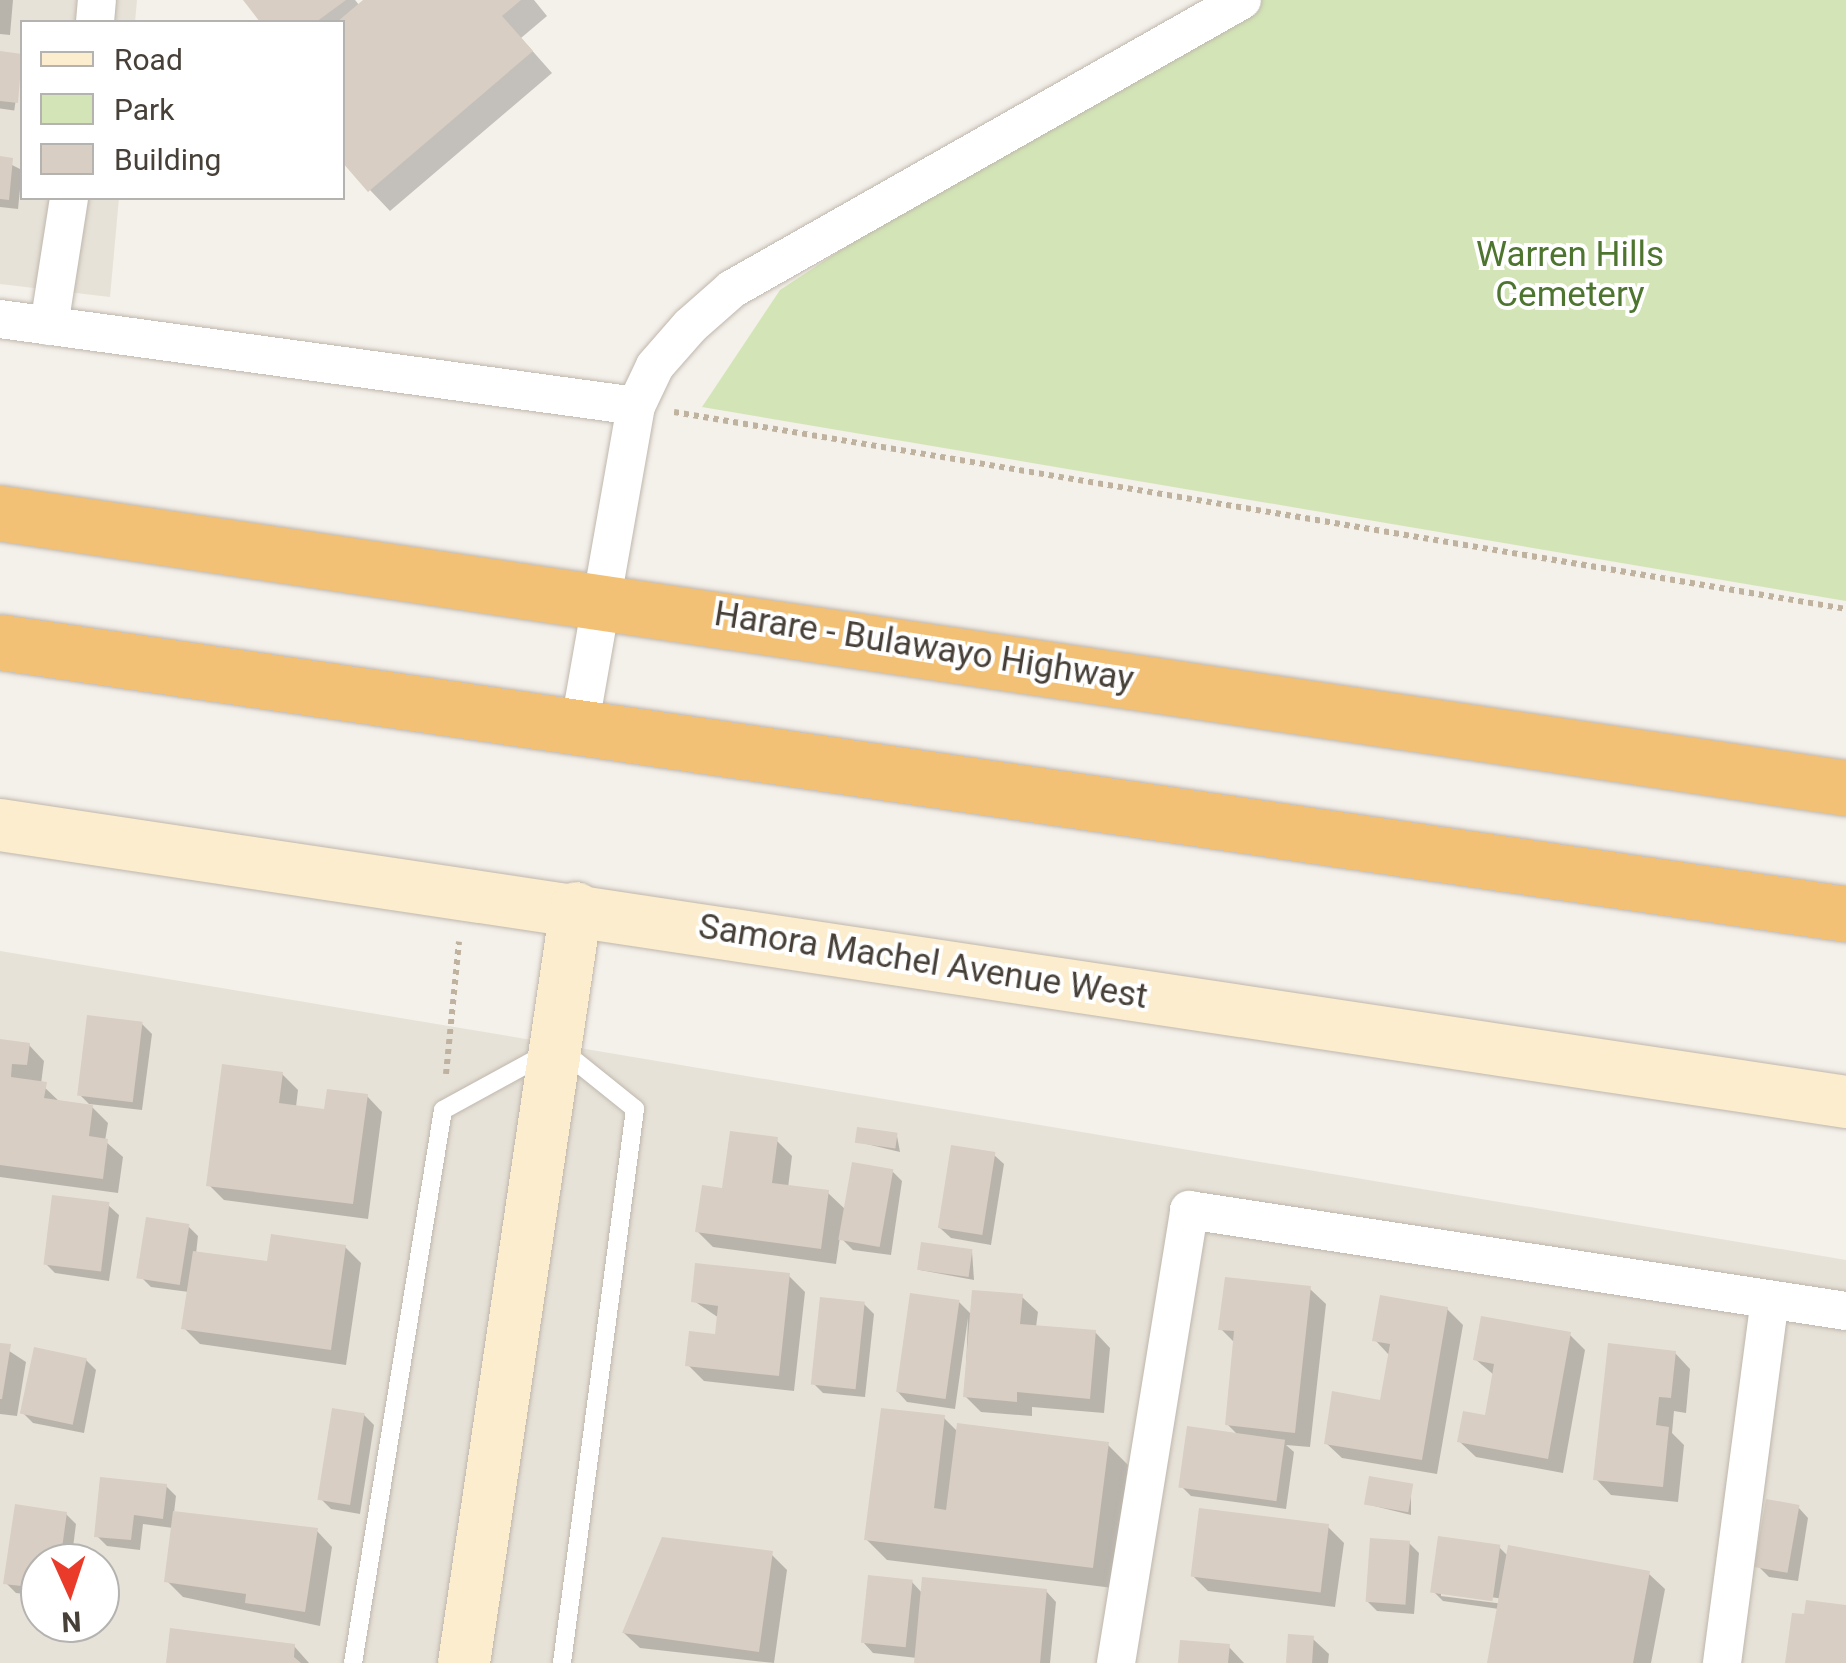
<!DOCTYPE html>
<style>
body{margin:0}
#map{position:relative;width:1846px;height:1663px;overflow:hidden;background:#f4f0ea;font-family:Roboto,sans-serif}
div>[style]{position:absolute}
.residential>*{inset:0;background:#e7e2d8}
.green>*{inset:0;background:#d3e5b6}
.shadow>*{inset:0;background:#0003;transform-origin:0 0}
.building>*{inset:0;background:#d8cec3;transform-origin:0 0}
.path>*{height:6px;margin-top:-3px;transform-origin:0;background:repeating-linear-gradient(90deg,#bfb29f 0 5px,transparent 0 10px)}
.roads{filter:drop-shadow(0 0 2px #bfb7ad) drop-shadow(0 0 2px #bfb7ad)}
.lane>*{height:18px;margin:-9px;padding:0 9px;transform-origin:9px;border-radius:9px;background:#fff}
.street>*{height:38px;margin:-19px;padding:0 19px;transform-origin:19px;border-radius:19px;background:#fff}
.secondary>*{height:52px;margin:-26px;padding:0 26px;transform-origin:26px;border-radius:26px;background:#fbedcd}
.highway>*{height:55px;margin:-27.5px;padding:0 27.5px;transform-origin:27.5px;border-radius:27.5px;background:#f3c175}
span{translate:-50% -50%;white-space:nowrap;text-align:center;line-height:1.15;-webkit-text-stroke:8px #fff;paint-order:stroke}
.park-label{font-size:35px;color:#4e752f}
.street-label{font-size:35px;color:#474038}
.legend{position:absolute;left:20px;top:20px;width:325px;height:180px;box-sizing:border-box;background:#fff;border:2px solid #b5b3af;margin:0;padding:12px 18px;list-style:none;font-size:30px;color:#474038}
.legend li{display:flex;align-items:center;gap:20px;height:50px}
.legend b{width:50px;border:2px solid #b5b3af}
.north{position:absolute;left:20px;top:1543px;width:100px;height:100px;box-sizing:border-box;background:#fff;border:2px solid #b5b3af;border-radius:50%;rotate:177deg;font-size:28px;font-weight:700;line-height:40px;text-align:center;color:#474038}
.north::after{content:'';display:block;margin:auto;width:35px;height:45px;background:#ea3b2a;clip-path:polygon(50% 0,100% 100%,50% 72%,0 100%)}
</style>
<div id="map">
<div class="residential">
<div style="clip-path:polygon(0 0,137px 0,135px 22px,22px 22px,22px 198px,119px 198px,110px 297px,0 284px)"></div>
<div style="clip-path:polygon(evenodd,0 951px,1846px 1260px,1846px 1663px,0 1663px,0 951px,40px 1563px,100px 1563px,100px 1623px,40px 1623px,40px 1563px)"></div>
</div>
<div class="green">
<div style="clip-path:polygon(1221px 0,1846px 0,1846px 601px,702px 407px,780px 290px)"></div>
</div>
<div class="shadow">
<div style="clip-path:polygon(0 0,13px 0,10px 35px,0 34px)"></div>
<div style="clip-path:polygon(246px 0,355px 0,360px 6px,367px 0,534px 0,547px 16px,521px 38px,552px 73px,390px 211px,370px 190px,342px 22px,263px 22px)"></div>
<div style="left:0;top:54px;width:22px;height:54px;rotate:8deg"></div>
<div style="clip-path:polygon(0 159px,22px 170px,18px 209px,0 207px)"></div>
<div style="clip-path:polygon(142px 1024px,152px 1034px,142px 1110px,89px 1104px,79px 1094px)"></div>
<div style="clip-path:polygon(0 1041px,29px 1045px,44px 1061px,41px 1084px,61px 1103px,92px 1107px,108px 1123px,105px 1141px,123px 1157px,118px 1193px,0 1177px)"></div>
<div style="clip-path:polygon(282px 1074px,298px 1090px,296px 1107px,327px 1111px,367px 1096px,382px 1112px,368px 1219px,224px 1200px,209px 1185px)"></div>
<div style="clip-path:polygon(897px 1136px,900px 1152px,858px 1142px)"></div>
<div style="clip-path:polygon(776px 1140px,792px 1156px,788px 1188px,828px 1193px,847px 1211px,892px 1171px,902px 1181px,891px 1255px,853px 1250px,840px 1237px,836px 1264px,713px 1247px,698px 1232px)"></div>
<div style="clip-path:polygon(993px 1154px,1004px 1164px,991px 1245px,951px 1238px,940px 1228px)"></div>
<div style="clip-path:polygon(108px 1205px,119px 1215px,109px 1281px,55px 1273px,45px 1263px)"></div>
<div style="clip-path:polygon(188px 1226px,198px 1236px,196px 1254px,270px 1264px,345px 1247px,361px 1263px,346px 1365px,200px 1344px,184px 1328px,189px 1292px,151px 1287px,141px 1277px)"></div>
<div style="clip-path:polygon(972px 1251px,974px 1280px,920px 1270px)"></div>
<div style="clip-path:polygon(789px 1276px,805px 1292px,794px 1391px,704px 1381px,688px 1365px,717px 1337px,719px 1318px,694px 1301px)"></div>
<div style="clip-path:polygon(1310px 1289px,1326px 1304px,1310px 1447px,1286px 1445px,1294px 1452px,1286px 1509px,1191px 1496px,1181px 1486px,1239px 1436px,1227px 1424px,1236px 1344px,1221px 1329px)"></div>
<div style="clip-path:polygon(1022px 1297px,1038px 1312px,1036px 1327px,1095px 1332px,1110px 1348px,1104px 1413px,1032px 1407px,1032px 1416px,981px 1412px,965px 1396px,968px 1318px,955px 1409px,907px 1402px,897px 1391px,959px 1302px,973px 1316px)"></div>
<div style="clip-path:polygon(864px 1304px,874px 1314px,865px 1397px,823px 1393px,813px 1383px)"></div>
<div style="clip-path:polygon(1447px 1309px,1463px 1325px,1437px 1474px,1342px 1458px,1326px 1443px,1382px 1403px,1390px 1356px,1375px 1340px)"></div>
<div style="clip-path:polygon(1569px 1334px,1585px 1350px,1563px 1473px,1476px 1457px,1460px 1442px,1487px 1418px,1494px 1375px,1475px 1359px)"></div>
<div style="clip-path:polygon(0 1345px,26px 1362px,17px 1416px,0 1414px)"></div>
<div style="clip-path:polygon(1675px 1353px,1690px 1369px,1686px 1413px,1674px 1411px,1672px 1433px,1684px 1445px,1678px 1502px,1611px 1495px,1596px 1479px)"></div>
<div style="clip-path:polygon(86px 1360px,96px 1370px,84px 1433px,33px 1423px,23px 1413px)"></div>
<div style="clip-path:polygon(364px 1415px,374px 1425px,360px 1514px,331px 1509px,321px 1499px)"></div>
<div style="clip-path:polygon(944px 1418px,958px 1432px,1107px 1444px,1128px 1465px,1113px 1588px,887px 1560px,866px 1539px)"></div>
<div style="clip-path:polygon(166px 1486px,176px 1496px,174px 1513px,317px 1531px,332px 1547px,320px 1626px,183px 1597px,167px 1581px,173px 1528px,143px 1524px,140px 1550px,107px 1546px,97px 1536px)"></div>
<div style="clip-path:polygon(1411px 1486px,1411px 1515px,1366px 1504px)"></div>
<div style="clip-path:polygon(1798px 1507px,1808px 1518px,1798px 1581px,1769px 1577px,1758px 1566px)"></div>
<div style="clip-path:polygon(66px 1514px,76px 1524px,71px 1563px,40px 1563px,40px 1596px,16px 1593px,6px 1583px)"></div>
<div style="clip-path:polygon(1328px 1527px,1344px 1543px,1335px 1607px,1208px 1591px,1192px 1575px)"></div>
<div style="clip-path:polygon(1409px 1543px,1419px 1553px,1414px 1614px,1377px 1611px,1367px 1601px)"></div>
<div style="clip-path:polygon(evenodd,1499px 1547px,1509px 1557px,1649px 1574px,1665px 1589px,1651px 1663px,1489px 1663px,1499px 1609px,1443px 1601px,1433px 1591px,1499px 1547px,1441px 1590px,1504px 1599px,1504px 1604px,1441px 1596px,1441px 1590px)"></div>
<div style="clip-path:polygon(771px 1554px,787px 1570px,774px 1663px,640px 1648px,624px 1633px)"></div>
<div style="clip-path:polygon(912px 1582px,923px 1594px,1046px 1591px,1056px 1602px,1050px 1663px,916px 1663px,917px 1658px,873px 1653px,863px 1642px)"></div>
<div style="clip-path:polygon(1313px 1639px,1329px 1654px,1328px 1663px,1289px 1663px)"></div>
<div style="clip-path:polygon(294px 1646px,309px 1663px,169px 1663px)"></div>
<div style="clip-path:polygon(1229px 1647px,1244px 1663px,1181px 1663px)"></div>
</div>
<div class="building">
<div style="clip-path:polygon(243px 0,346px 0,316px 22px,260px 22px)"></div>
<div style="clip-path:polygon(363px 0,521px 0,502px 16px,533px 51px,368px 192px,342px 162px,342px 22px,337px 22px)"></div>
<div style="clip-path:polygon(0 51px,22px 54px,18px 103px,0 101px)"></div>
<div style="clip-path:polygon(0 156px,13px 158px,9px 200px,0 199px)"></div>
<div style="left:87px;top:1015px;width:56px;height:81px;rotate:7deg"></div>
<div style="clip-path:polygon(0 1039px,30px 1043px,27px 1065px,12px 1064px,11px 1077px,47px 1082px,44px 1098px,93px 1105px,89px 1136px,108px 1139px,103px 1179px,0 1165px)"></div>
<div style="clip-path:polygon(222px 1064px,283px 1072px,279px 1103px,324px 1109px,327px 1089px,368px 1094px,353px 1204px,206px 1186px)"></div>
<div style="left:857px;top:1127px;width:41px;height:16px;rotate:8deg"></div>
<div style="clip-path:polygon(730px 1131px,778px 1137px,772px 1183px,829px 1190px,821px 1249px,695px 1232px,702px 1185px,722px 1188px)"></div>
<div style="left:951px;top:1145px;width:45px;height:84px;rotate:9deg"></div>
<div style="left:852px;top:1162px;width:42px;height:79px;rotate:10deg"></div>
<div style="left:52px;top:1195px;width:58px;height:70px;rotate:7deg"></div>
<div style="left:146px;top:1217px;width:44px;height:62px;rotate:9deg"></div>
<div style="clip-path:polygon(271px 1234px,346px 1245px,331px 1350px,181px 1329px,193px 1251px,267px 1261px)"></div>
<div style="left:921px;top:1242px;width:52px;height:28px;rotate:8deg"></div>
<div style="clip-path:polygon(695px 1263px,790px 1273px,779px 1376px,685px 1366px,689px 1331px,715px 1334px,718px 1306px,691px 1302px)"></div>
<div style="clip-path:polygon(1225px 1277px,1311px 1286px,1295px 1433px,1225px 1425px,1234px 1331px,1218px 1330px)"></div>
<div style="clip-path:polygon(972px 1290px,1023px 1294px,1020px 1324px,1096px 1330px,1090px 1399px,1017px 1392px,1017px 1402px,963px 1397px)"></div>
<div style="left:910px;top:1293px;width:50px;height:100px;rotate:8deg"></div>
<div style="clip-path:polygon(1380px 1295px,1448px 1307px,1422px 1460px,1324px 1444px,1332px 1391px,1380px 1400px,1390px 1344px,1372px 1341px)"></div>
<div style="left:820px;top:1297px;width:45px;height:88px;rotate:6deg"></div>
<div style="clip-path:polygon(1481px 1316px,1571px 1332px,1548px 1459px,1457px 1442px,1463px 1411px,1485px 1415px,1494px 1364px,1473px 1360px)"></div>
<div style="clip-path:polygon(0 1343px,11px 1344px,2px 1399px,0 1399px)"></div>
<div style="clip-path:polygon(1608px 1343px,1676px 1351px,1671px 1398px,1659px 1397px,1656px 1425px,1669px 1427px,1663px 1487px,1593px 1480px)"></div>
<div style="left:34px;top:1347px;width:54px;height:68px;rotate:12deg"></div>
<div style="left:332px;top:1408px;width:33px;height:93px;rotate:9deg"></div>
<div style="clip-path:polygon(881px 1408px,945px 1415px,934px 1508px,946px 1510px,957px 1423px,1109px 1442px,1093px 1568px,864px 1540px)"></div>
<div style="left:1187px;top:1426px;width:99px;height:62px;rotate:8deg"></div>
<div style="left:1369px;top:1476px;width:45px;height:29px;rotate:10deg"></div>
<div style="clip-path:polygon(100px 1477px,167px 1484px,163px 1519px,134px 1515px,131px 1540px,94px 1537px)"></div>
<div style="left:1766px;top:1499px;width:34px;height:69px;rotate:10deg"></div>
<div style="clip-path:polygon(15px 1504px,67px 1512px,60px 1563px,40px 1563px,40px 1588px,3px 1584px)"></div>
<div style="left:1199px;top:1508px;width:131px;height:69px;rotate:7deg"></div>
<div style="clip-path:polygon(173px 1511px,318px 1528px,305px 1612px,245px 1603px,246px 1594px,164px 1582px)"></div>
<div style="left:1438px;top:1536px;width:63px;height:57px;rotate:8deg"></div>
<div style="clip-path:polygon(662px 1537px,773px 1551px,759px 1652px,622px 1633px)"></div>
<div style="left:1370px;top:1538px;width:40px;height:64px;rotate:4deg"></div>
<div style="clip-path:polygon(1508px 1545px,1650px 1571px,1633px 1663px,1487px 1663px)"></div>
<div style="left:868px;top:1575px;width:45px;height:68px;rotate:6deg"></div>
<div style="clip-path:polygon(922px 1577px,1047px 1589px,1040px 1663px,914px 1663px)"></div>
<div style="clip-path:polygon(1806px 1600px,1846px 1605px,1846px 1663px,1785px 1663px,1792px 1613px,1804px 1614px)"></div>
<div style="clip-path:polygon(170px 1628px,295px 1644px,294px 1657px,301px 1663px,166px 1663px)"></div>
<div style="left:1288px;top:1634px;width:26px;height:29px;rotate:4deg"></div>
<div style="clip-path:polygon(1180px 1640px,1230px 1644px,1228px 1663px,1178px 1663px)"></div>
</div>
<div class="path">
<div style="left:674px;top:412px;width:1188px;rotate:9.54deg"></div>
<div style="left:446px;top:1074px;width:133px;rotate:-84.4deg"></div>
</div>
<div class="roads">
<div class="lane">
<div style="left:353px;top:1663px;width:560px;rotate:-80.76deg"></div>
<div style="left:443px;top:1110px;width:131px;rotate:-28.7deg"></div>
<div style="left:558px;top:1047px;width:99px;rotate:38.8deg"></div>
<div style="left:635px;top:1109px;width:559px;rotate:97.51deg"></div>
</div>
<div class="street">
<div style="left:95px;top:22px;width:22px;rotate:-85deg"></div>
<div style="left:0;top:319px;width:642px;rotate:7.79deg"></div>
<div style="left:49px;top:326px;width:130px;rotate:-81.1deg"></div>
<div style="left:579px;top:729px;width:328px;rotate:-80deg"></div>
<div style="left:636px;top:406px;width:44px;rotate:-64.6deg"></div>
<div style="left:655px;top:366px;width:53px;rotate:-48.8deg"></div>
<div style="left:690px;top:326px;width:56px;rotate:-41.4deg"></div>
<div style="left:732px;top:289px;width:586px;rotate:-29.54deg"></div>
<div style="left:1116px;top:1663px;width:459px;rotate:-80.8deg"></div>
<div style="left:1189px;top:1210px;width:665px;rotate:8.74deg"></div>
<div style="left:1722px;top:1663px;width:366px;rotate:-82.5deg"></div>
</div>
<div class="secondary">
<div style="left:0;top:825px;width:1867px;rotate:8.53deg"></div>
<div style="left:464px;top:1663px;width:763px;rotate:-81.56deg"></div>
</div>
<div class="highway">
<div style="left:0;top:513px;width:1866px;rotate:8.47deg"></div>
<div style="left:0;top:642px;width:1866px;rotate:8.38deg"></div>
</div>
</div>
<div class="park-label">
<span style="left:1570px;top:275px">Warren Hills<br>Cemetery</span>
</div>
<div class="street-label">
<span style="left:924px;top:647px;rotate:9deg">Harare - Bulawayo Highway</span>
<span style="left:923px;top:962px;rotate:9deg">Samora Machel Avenue West</span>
</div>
<ul class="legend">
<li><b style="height:12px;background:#fbedcd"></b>Road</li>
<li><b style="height:28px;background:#d3e5b6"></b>Park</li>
<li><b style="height:28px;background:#d8cec3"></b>Building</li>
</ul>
<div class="north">N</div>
</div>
